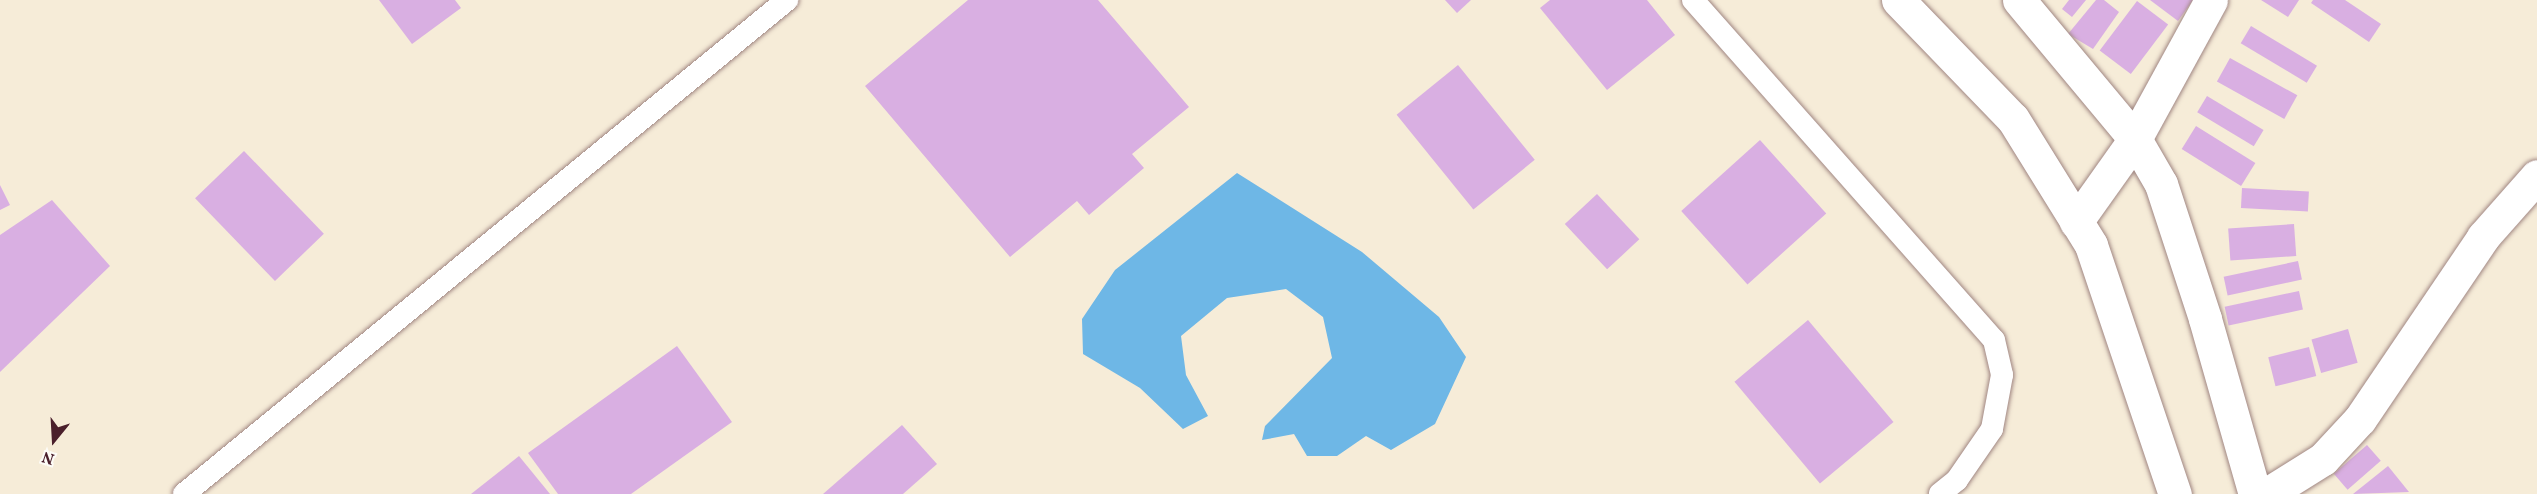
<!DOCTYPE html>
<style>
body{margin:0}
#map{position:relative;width:2537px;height:494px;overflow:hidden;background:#f6ecd8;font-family:Vollkorn,serif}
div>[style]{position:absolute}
.water>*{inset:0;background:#6eb7e6}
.building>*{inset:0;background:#d9afe2;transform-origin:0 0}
.roads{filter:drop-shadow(0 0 2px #a08682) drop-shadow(0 0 2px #a08682)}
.lane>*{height:22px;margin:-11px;padding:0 11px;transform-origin:11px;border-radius:11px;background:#fff}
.street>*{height:33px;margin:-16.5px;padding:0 16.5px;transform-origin:16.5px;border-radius:16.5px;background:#fff}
.secondary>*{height:33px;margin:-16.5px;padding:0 16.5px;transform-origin:16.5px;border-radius:16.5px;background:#fff}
span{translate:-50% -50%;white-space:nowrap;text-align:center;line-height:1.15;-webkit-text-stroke:4.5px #fdfcf7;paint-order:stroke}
.north{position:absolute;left:24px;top:410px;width:60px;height:60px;-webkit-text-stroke:4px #fdfcf7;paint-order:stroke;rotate:198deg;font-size:16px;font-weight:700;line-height:24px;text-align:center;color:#4a1f2b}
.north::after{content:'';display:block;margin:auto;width:21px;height:27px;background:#4a1f2b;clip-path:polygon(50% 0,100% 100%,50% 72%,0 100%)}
</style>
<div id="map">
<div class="water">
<div style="clip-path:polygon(1237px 173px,1362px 252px,1439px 317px,1466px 357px,1435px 424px,1391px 450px,1366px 436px,1337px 456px,1307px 456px,1294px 434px,1262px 440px,1265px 426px,1332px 358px,1323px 317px,1286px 289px,1227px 298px,1181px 336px,1186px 375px,1208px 416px,1183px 429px,1140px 388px,1083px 354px,1082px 319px,1115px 270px)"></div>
</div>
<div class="building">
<div style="clip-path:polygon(379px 0,455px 0,461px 8px,412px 44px)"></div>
<div style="clip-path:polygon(968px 0,1098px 0,1189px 107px,1132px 154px,1144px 168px,1089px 215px,1077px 201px,1010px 257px,865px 86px)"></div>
<div style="clip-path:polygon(1445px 0,1471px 0,1457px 13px)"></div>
<div style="clip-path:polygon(1550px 0,1647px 0,1675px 35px,1607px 90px,1540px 8px)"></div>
<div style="clip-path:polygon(2069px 0,2086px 0,2072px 17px,2062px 9px)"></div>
<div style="clip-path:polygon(2096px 0,2104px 0,2119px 12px,2093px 49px,2068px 34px)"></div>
<div style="clip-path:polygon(2150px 0,2193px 0,2178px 21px)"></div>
<div style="clip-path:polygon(2261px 0,2299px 0,2288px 17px)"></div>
<div style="clip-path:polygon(2313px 0,2345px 0,2381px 24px,2369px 42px,2311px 3px)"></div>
<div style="left:2137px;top:1px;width:39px;height:62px;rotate:37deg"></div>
<div style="left:2251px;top:26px;width:77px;height:20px;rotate:31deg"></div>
<div style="left:2230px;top:58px;width:77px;height:27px;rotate:29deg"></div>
<div style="left:1458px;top:65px;width:122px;height:79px;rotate:51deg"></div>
<div style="left:2207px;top:96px;width:66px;height:19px;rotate:31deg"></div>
<div style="left:2196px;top:126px;width:70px;height:27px;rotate:32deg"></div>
<div style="left:1760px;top:140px;width:99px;height:106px;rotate:48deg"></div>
<div style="left:244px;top:151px;width:115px;height:68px;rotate:46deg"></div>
<div style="clip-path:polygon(0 185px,10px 205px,0 210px)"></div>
<div style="left:2242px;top:188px;width:67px;height:20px;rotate:3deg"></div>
<div style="left:1597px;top:194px;width:62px;height:44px;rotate:47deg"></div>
<div style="clip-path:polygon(52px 200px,110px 266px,0 372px,0 235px)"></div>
<div style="left:2294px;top:224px;width:32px;height:66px;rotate:86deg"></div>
<div style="left:2298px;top:261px;width:19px;height:76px;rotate:78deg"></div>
<div style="left:2299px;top:291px;width:19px;height:76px;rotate:78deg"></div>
<div style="left:1808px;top:320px;width:133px;height:96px;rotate:50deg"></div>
<div style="left:2348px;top:329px;width:35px;height:38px;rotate:74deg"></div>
<div style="clip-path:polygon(677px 346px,732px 422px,631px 494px,558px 494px,528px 453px)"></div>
<div style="left:2309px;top:347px;width:30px;height:42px;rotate:76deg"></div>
<div style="clip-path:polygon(902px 425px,937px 464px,903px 494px,823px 494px)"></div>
<div style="left:2367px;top:445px;width:21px;height:44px;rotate:49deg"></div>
<div style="clip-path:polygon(519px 456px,550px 494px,471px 494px)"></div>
<div style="clip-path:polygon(2388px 466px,2409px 492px,2353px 494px)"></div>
</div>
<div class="roads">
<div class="lane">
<div style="left:1693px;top:0;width:454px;rotate:48.5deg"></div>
<div style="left:1994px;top:340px;width:36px;rotate:77deg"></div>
<div style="left:2002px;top:375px;width:55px;rotate:100.5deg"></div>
<div style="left:1992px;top:429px;width:62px;rotate:124.5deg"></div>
<div style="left:1957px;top:480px;width:22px;rotate:141deg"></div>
<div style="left:184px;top:494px;width:780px;rotate:-39.33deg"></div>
</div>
<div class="street">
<div style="left:2076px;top:222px;width:102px;rotate:-54.6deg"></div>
<div style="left:2135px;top:139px;width:158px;rotate:-61.3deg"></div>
<div style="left:2267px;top:494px;width:66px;rotate:-32deg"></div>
<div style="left:2323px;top:459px;width:54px;rotate:-47.2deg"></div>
<div style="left:2360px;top:419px;width:220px;rotate:-55.9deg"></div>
<div style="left:2483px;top:237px;width:81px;rotate:-48.5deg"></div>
</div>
<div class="secondary">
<div style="left:1898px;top:0;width:165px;rotate:46deg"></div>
<div style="left:2013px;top:119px;width:148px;rotate:58.2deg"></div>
<div style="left:2091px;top:245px;width:263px;rotate:71.4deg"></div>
<div style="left:2019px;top:0;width:181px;rotate:50.2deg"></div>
<div style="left:2135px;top:139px;width:52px;rotate:60deg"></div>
<div style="left:2161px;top:184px;width:142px;rotate:71.9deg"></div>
<div style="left:2205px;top:319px;width:182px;rotate:74.1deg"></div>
</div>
</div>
<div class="north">N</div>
</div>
